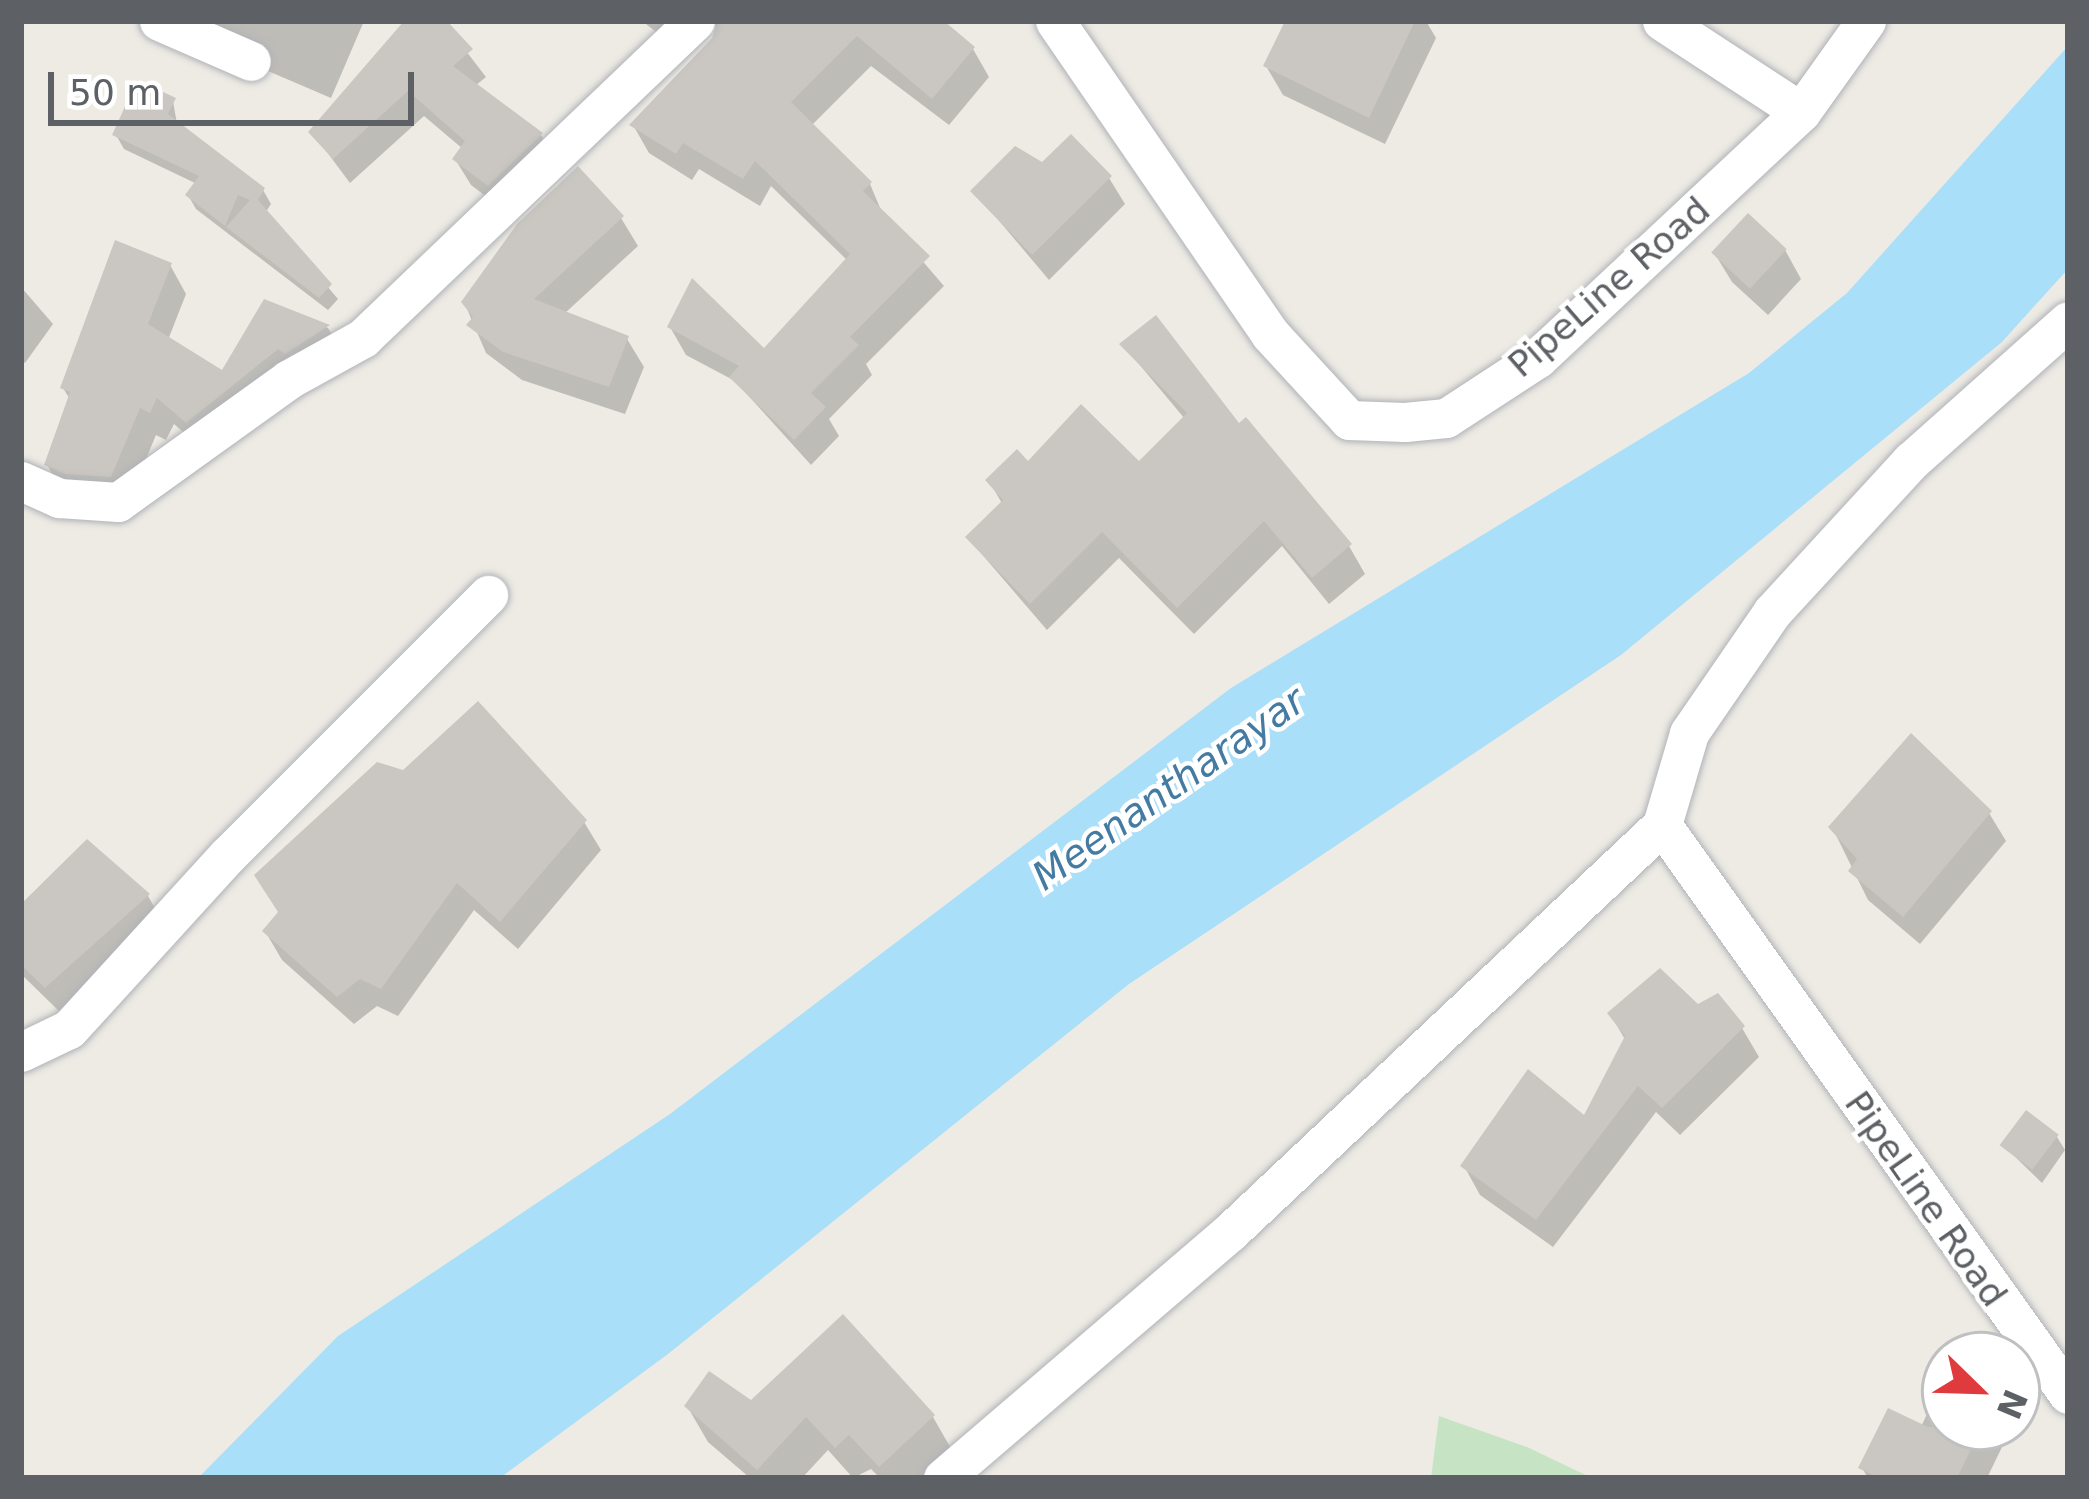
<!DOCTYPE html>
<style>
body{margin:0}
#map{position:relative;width:2089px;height:1499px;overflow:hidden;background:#eeebe5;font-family:"DejaVu Sans",sans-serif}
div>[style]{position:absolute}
.green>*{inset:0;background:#c6e4c3}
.water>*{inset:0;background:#aadffa}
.shadow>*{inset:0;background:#0003}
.building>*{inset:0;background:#cac6c1;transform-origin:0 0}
.roads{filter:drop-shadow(0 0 3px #b0b3b7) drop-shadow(0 0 3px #b0b3b7)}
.street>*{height:39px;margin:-19.5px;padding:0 19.5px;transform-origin:19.5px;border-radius:19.5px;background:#fff}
span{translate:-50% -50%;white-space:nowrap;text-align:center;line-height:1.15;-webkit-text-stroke:9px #fff;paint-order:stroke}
.street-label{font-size:36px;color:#5d6165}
.water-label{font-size:39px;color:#447ba2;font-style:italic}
.frame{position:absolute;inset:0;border:24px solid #5d6165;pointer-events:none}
.north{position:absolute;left:1921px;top:1331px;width:120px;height:120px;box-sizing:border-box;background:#fff;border:3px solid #bec0c1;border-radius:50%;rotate:113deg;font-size:33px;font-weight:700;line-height:48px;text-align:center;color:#5d6165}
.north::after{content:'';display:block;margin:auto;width:42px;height:54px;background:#df3a3d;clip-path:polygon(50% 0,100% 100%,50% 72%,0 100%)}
.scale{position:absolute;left:48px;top:72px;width:366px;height:54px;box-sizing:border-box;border:6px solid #5d6165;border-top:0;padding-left:15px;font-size:36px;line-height:42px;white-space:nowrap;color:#5d6165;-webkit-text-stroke:9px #fff;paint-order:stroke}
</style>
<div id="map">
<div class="green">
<div style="clip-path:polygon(1439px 1416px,1527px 1447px,1592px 1478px,1431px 1478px)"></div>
</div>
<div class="water">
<div style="clip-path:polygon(2068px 46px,2068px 269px,2002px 342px,1621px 655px,1129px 984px,668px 1354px,500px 1478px,198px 1478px,338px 1336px,670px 1114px,1231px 688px,1749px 373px,1847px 293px)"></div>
</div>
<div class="shadow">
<div style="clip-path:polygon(151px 21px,364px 21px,331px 98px)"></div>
<div style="clip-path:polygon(419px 21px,443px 21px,486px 77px,475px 86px,541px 135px,556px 161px,504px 210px,471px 185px,455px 159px,463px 149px,424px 116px,350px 183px,312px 132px)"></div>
<div style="clip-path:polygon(642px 21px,684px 21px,664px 38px)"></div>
<div style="clip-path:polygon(716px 21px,940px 21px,973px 49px,989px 77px,949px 125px,871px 66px,811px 126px,870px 184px,883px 215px,944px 286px,866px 364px,872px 375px,829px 419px,839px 436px,811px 465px,735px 381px,686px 355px,670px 327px,764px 352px,848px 261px,771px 186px,760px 206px,699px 169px,692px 180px,649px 153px,633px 125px,715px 39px)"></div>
<div style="clip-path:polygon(1288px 21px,1426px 21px,1436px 38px,1385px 144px,1283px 95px,1266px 66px)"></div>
<div style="clip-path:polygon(173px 101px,177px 124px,263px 190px,271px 204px,265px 213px,338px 299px,328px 310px,196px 209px,188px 195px,197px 184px,124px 149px,116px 135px)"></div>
<div style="clip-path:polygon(1042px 166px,1109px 178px,1125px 204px,1049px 280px,974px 191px)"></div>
<div style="clip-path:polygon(621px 218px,638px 246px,564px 314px,627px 339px,644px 367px,625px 414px,522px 380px,486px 353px,464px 302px)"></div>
<div style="clip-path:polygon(1785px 250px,1801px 279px,1768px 315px,1732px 282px,1715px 254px)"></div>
<div style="clip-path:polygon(170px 265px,186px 294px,168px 340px,223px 374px,265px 303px,328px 328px,343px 355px,204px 450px,174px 424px,166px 440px,156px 435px,127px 505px,64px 493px,47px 465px,71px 401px,63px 388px)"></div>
<div style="clip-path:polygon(21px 287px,53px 324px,25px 363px,21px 360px)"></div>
<div style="clip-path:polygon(1123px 345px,1349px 546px,1365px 574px,1329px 604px,1282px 546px,1194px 634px,1119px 558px,1047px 630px,968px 538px,1003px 505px,989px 481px,1028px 465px,1139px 465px,1185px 419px)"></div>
<div style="clip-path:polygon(403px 774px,584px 822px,601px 850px,518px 949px,474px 910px,398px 1016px,377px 1006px,354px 1024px,282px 960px,265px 931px)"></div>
<div style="clip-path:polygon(1989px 813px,2006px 841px,1920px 944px,1868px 900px,1832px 827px)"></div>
<div style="clip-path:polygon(87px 843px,148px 896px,164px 924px,63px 1015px,21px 974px,21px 908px)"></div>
<div style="clip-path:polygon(1697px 1008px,1742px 1028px,1759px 1057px,1680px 1135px,1656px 1112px,1553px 1247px,1480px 1195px,1464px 1166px,1584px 1120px,1626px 1041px,1610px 1014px)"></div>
<div style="clip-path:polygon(2057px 1137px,2065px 1150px,2042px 1183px,2004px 1146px)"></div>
<div style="clip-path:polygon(1937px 1392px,1945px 1396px,1945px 1427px,1993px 1427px,2003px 1445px,1987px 1478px,1868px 1478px,1862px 1468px,1921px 1427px)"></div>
<div style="clip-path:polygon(751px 1404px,933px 1417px,953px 1452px,925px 1478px,880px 1478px,871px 1469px,853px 1478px,828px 1450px,802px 1478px,750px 1478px,708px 1442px,687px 1406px)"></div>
</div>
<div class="building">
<div style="clip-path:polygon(404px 21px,447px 21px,473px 49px,453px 66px,543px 133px,488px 186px,452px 159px,465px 141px,408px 91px,333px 159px,308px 132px)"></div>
<div style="clip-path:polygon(718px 21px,944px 21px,975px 47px,932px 99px,857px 36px,791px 102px,872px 182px,863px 191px,930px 256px,850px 337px,859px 345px,811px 393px,826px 407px,794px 440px,729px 377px,739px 366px,667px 327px,692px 278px,764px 348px,850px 254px,755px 161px,743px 179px,683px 143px,676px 154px,629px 125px,712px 38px)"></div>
<div style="clip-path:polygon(1285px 21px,1415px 21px,1369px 118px,1263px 66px)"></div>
<div style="clip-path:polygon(137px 80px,176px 98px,168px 114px,265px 188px,258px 200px,332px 284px,319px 298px,226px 227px,250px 200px,238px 195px,225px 226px,185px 195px,199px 176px,112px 135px)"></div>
<div style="clip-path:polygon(1071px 134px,1112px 176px,1032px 255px,970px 191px,1015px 146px,1042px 162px)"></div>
<div style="clip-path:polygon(578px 166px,624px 216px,534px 299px,629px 336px,609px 387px,503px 352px,466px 325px,473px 317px,461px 302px,517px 224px)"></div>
<div style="left:1748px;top:213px;width:53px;height:54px;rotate:43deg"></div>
<div style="clip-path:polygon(115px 240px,172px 263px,148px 324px,222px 370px,264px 299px,330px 325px,285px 354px,278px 349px,186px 423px,157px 398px,150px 413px,140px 408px,111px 477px,65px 474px,44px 465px,70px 392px,60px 388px)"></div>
<div style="clip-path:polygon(1156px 315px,1239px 423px,1246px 417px,1352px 544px,1312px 578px,1264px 521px,1177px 608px,1102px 532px,1030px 604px,965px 537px,1003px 500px,985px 480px,1017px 449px,1028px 461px,1081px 404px,1139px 461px,1187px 413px,1119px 344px)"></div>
<div style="clip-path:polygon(478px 701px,587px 820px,500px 922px,457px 883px,381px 989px,360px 979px,337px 997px,262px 931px,278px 912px,254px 875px,377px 762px,403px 770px)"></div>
<div style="clip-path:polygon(1911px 733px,1992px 811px,1903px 917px,1848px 871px,1857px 859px,1828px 827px)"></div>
<div style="clip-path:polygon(87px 839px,150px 894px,45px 988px,21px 965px,21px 904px)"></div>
<div style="clip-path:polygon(1660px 968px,1698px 1004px,1718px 993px,1745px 1026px,1662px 1108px,1638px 1086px,1536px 1220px,1460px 1166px,1528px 1069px,1584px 1115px,1625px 1036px,1607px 1013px)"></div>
<div style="left:2026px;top:1110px;width:41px;height:44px;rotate:37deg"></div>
<div style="clip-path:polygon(843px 1314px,935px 1415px,879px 1467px,849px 1435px,835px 1448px,806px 1417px,757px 1470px,684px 1406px,709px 1371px,751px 1400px)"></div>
<div style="clip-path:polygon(1888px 1408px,1928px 1427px,1982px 1427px,1957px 1478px,1879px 1478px,1858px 1468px)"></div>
</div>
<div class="roads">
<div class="street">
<div style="left:159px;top:21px;width:100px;rotate:23.5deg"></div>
<div style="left:1055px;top:21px;width:380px;rotate:55.5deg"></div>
<div style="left:1270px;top:334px;width:117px;rotate:47.4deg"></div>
<div style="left:1349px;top:420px;width:56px;rotate:2deg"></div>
<div style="left:1405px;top:422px;width:41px;rotate:-5.6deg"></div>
<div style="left:1446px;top:418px;width:110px;rotate:-33.1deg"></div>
<div style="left:1538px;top:358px;width:360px;rotate:-43.1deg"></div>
<div style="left:1801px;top:112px;width:112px;rotate:-54.5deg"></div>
<div style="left:1662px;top:21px;width:166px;rotate:33.2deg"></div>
<div style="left:21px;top:481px;width:42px;rotate:24.1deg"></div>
<div style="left:59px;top:498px;width:59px;rotate:3.9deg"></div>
<div style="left:118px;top:502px;width:211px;rotate:-35.7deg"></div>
<div style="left:289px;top:379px;width:85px;rotate:-29deg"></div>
<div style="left:363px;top:338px;width:459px;rotate:-43.7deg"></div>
<div style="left:1662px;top:825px;width:699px;rotate:54.49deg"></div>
<div style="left:21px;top:1052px;width:53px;rotate:-25.6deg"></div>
<div style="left:69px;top:1029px;width:236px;rotate:-47.6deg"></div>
<div style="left:228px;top:855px;width:368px;rotate:-45deg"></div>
<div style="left:943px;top:1478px;width:378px;rotate:-40.6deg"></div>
<div style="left:1230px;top:1232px;width:594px;rotate:-43.29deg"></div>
<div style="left:1662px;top:825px;width:96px;rotate:-73.6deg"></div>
<div style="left:1689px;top:733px;width:148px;rotate:-55.5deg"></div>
<div style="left:1773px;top:611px;width:204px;rotate:-47.4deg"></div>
<div style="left:1911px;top:461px;width:210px;rotate:-41.7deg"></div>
</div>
</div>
<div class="street-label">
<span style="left:1609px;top:287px;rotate:-41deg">PipeLine Road</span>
<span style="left:1926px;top:1199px;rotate:55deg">PipeLine Road</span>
</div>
<div class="water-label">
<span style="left:1169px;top:789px;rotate:-35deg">Meenantharayar</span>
</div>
<div class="frame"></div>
<div class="north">N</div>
<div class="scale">50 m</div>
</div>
